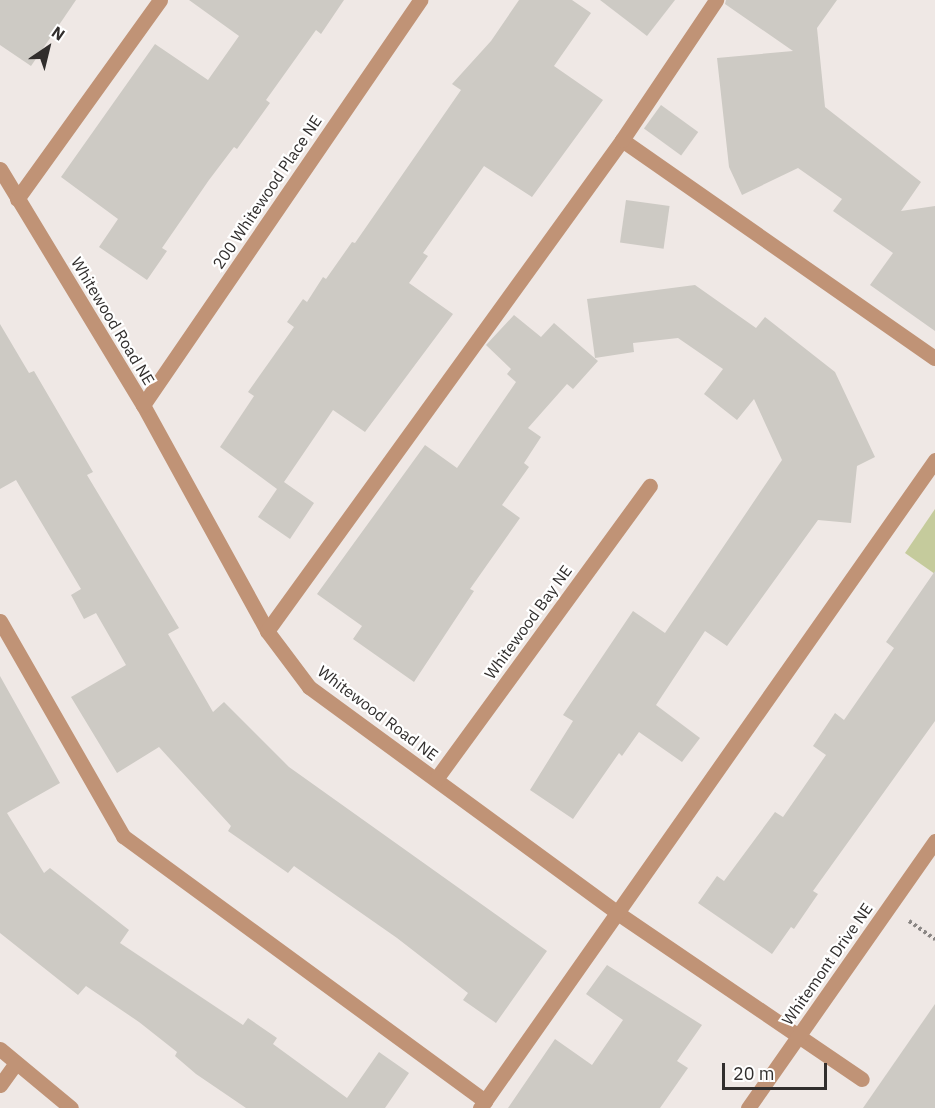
<!DOCTYPE html>
<style>
body{margin:0}
#map{position:relative;width:935px;height:1108px;overflow:hidden;background:#efe8e5;font-family:"IBM Plex Sans",sans-serif}
div>[style]{position:absolute}
.green>*{inset:0;background:#c5cb9c}
.building>*{inset:0;background:#cdcac4;transform-origin:0 0}
.path>*{height:4px;margin-top:-2px;transform-origin:0;background:repeating-linear-gradient(90deg,#8a8684 0 3px,transparent 0 6px)}
.minor>*{height:15px;margin:-7.5px;padding:0 7.5px;transform-origin:7.5px;border-radius:7.5px;background:#c09376}
span{translate:-50% -50%;white-space:nowrap;text-align:center;line-height:1.15;-webkit-text-stroke:4.5px #fff;paint-order:stroke}
.street-label{font-size:16px;color:#312e2d}
.north{position:absolute;left:18px;top:18px;width:60px;height:60px;-webkit-text-stroke:4px #fff;paint-order:stroke;rotate:35deg;font-size:16px;font-weight:700;line-height:24px;text-align:center;color:#312e2d}
.north::after{content:'';display:block;margin:auto;width:21px;height:27px;background:#312e2d;clip-path:polygon(50% 0,100% 100%,50% 72%,0 100%)}
.scale{position:absolute;left:722px;top:1063px;width:105px;height:27px;box-sizing:border-box;border:3px solid #312e2d;border-top:0;padding-left:8px;font-size:18px;line-height:21px;white-space:nowrap;color:#312e2d;-webkit-text-stroke:4px #fff;paint-order:stroke}
</style>
<div id="map">
<div class="green">
<div style="clip-path:polygon(935px 509px,935px 574px,905px 553px)"></div>
</div>
<div class="building">
<div style="clip-path:polygon(0 0,76px 0,31px 66px,0 45px)"></div>
<div style="clip-path:polygon(189px 0,344px 0,321px 34px,316px 30px,266px 100px,270px 103px,237px 149px,234px 147px,209px 180px,162px 248px,167px 251px,147px 280px,99px 247px,118px 219px,61px 177px,155px 44px,208px 80px,239px 36px)"></div>
<div style="clip-path:polygon(519px 0,572px 0,591px 13px,554px 66px,603px 100px,532px 197px,484px 166px,423px 253px,428px 256px,409px 283px,453px 314px,365px 432px,333px 410px,284px 482px,314px 503px,290px 539px,258px 517px,277px 489px,220px 447px,254px 396px,248px 392px,294px 327px,287px 322px,303px 299px,307px 302px,323px 277px,326px 279px,352px 242px,355px 243px,461px 90px,452px 84px,491px 41px)"></div>
<div style="clip-path:polygon(600px 0,675px 0,647px 36px)"></div>
<div style="clip-path:polygon(726px 0,837px 0,817px 28px,825px 107px,921px 182px,901px 211px,935px 206px,935px 331px,870px 285px,893px 253px,833px 211px,842px 199px,798px 168px,742px 195px,729px 167px,717px 58px,793px 51px,725px 4px)"></div>
<div style="left:661px;top:105px;width:46px;height:29px;rotate:36deg"></div>
<div style="left:626px;top:200px;width:44px;height:43px;rotate:8deg"></div>
<div style="clip-path:polygon(695px 285px,756px 328px,765px 317px,835px 372px,875px 457px,857px 466px,851px 523px,818px 520px,727px 646px,705px 631px,656px 705px,700px 738px,682px 762px,639px 732px,622px 756px,619px 753px,573px 819px,530px 790px,573px 721px,563px 715px,633px 611px,665px 633px,782px 460px,754px 399px,737px 420px,704px 394px,723px 369px,678px 338px,633px 343px,634px 352px,595px 358px,587px 299px)"></div>
<div style="clip-path:polygon(514px 315px,541px 337px,554px 323px,598px 361px,573px 389px,567px 384px,528px 428px,541px 437px,524px 463px,529px 467px,502px 505px,520px 518px,470px 589px,474px 591px,414px 682px,353px 639px,362px 626px,317px 594px,425px 445px,457px 468px,516px 382px,507px 374px,511px 369px,486px 345px)"></div>
<div style="clip-path:polygon(0 324px,29px 373px,34px 371px,93px 472px,87px 475px,179px 628px,168px 634px,213px 712px,224px 702px,289px 767px,547px 951px,496px 1023px,463px 1000px,468px 993px,397px 938px,294px 866px,288px 873px,228px 831px,231px 826px,159px 747px,117px 773px,71px 697px,126px 665px,96px 613px,84px 619px,71px 595px,81px 589px,16px 480px,0 489px)"></div>
<div style="clip-path:polygon(935px 571px,935px 721px,813px 891px,818px 894px,794px 929px,791px 927px,772px 954px,698px 903px,717px 876px,724px 881px,775px 812px,783px 817px,826px 755px,813px 746px,835px 713px,844px 720px,894px 648px,886px 642px)"></div>
<div style="clip-path:polygon(0 676px,60px 783px,7px 813px,44px 873px,50px 868px,129px 930px,120px 943px,243px 1025px,248px 1018px,277px 1038px,273px 1044px,347px 1098px,379px 1052px,409px 1073px,385px 1108px,246px 1108px,196px 1074px,175px 1056px,177px 1052px,139px 1022px,86px 986px,78px 995px,0 933px)"></div>
<div style="clip-path:polygon(607px 965px,702px 1025px,677px 1061px,688px 1068px,660px 1108px,508px 1108px,555px 1039px,592px 1065px,623px 1020px,586px 994px)"></div>
<div style="clip-path:polygon(935px 1004px,935px 1108px,863px 1108px)"></div>
</div>
<div class="path">
<div style="left:909px;top:921px;width:32px;rotate:35deg"></div>
</div>
<div class="minor">
<div style="left:622px;top:140px;width:381px;rotate:34.9deg"></div>
<div style="left:0;top:169px;width:276px;rotate:58.8deg"></div>
<div style="left:143px;top:405px;width:258px;rotate:61.2deg"></div>
<div style="left:267px;top:631px;width:70px;rotate:53.1deg"></div>
<div style="left:309px;top:687px;width:381px;rotate:36.2deg"></div>
<div style="left:616px;top:912px;width:297px;rotate:34.2deg"></div>
<div style="left:17px;top:199px;width:245px;rotate:-54.3deg"></div>
<div style="left:143px;top:405px;width:491px;rotate:-55.6deg"></div>
<div style="left:0;top:621px;width:248px;rotate:60.2deg"></div>
<div style="left:123px;top:836px;width:449px;rotate:36.2deg"></div>
<div style="left:267px;top:631px;width:606px;rotate:-54.13deg"></div>
<div style="left:622px;top:140px;width:169px;rotate:-56.1deg"></div>
<div style="left:436px;top:779px;width:363px;rotate:-53.9deg"></div>
<div style="left:0;top:1049px;width:92px;rotate:39.7deg"></div>
<div style="left:0;top:1085px;width:26px;rotate:-54deg"></div>
<div style="left:480px;top:1108px;width:792px;rotate:-54.92deg"></div>
<div style="left:748px;top:1108px;width:326px;rotate:-55deg"></div>
</div>
<div class="street-label">
<span style="left:267px;top:192px;rotate:-56deg">200 Whitewood Place NE</span>
<span style="left:113px;top:321px;rotate:59deg">Whitewood Road NE</span>
<span style="left:528px;top:622px;rotate:-54deg">Whitewood Bay NE</span>
<span style="left:378px;top:713px;rotate:37deg">Whitewood Road NE</span>
<span style="left:827px;top:964px;rotate:-55deg">Whitemont Drive NE</span>
</div>
<div class="north">N</div>
<div class="scale">20 m</div>
</div>
